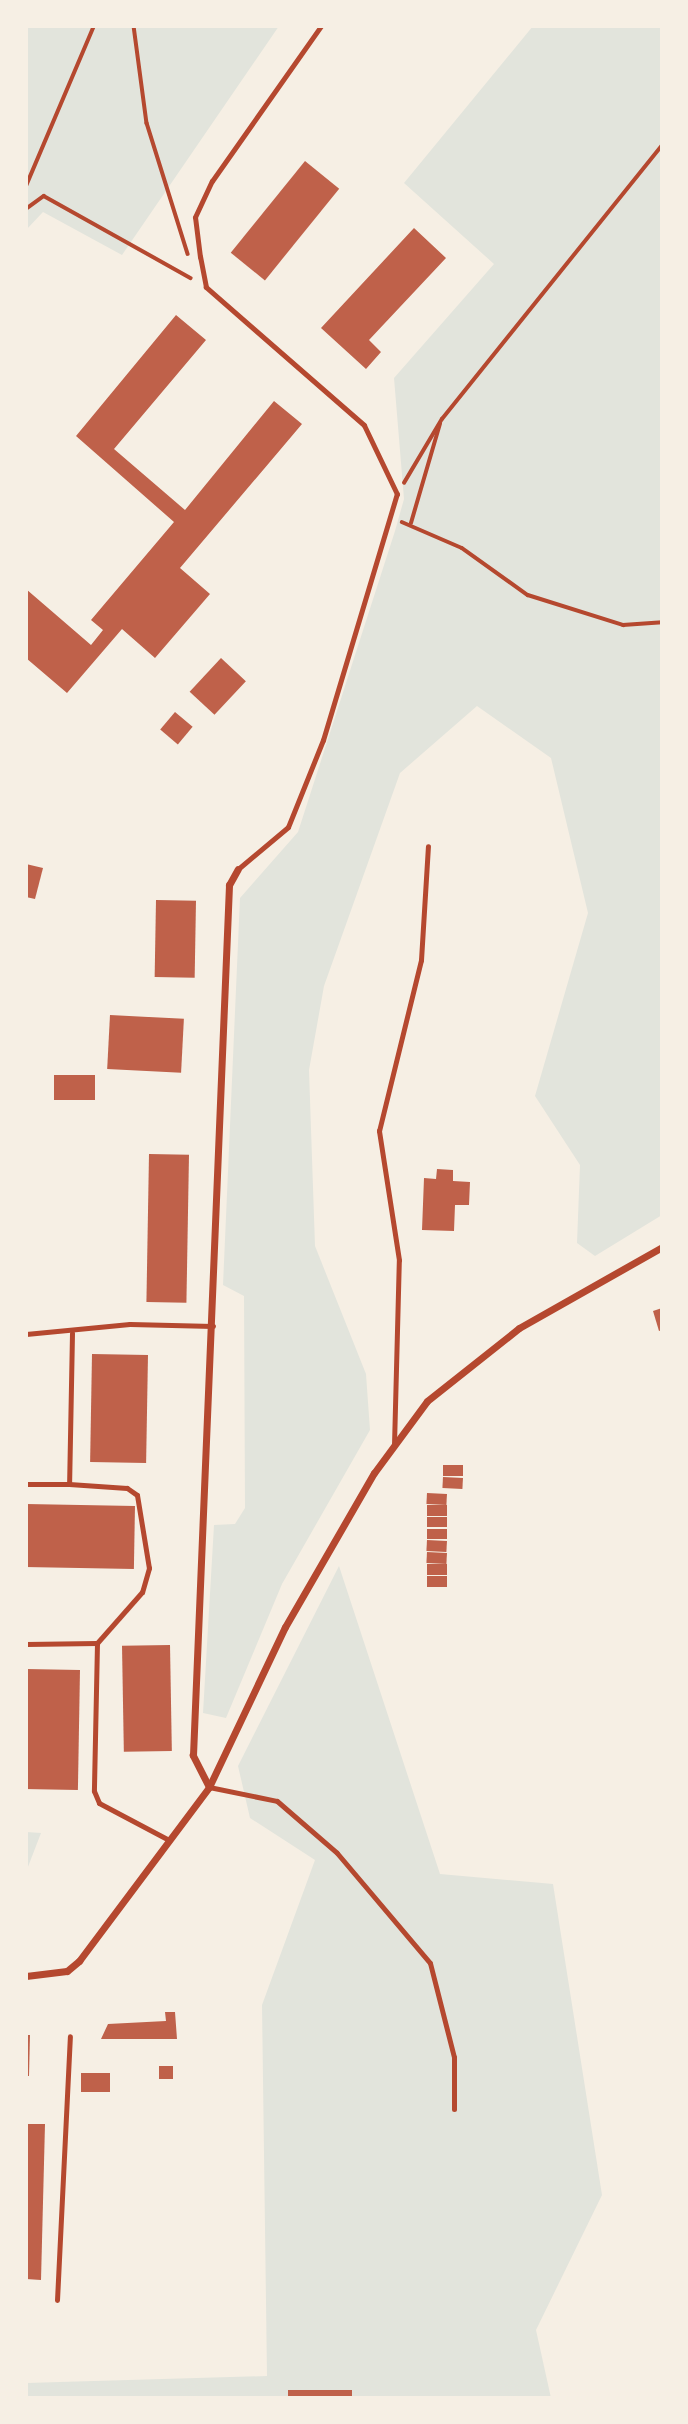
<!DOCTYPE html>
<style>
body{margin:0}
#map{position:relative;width:688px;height:2424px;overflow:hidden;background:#f6efe4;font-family:"Work Sans",sans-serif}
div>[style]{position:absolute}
.green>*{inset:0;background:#e2e4dc}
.building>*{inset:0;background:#bf614a;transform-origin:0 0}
.path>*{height:3.5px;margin:-1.75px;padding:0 1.75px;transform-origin:1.75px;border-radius:1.75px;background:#b5482f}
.service>*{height:5px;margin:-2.5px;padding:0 2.5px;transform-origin:2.5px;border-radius:2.5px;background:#b5482f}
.minor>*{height:7px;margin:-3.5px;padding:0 3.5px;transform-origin:3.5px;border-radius:3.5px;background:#b5482f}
span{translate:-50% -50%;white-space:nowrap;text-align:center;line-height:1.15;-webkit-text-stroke:5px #f6efe4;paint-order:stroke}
.frame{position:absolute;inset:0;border:28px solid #f6efe4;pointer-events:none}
</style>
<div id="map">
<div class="green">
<div style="clip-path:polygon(26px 26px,279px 26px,122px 255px,43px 212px,26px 230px)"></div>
<div style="clip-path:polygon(533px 26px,662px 26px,662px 1215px,595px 1256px,577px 1243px,580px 1165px,535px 1096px,588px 913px,551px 758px,477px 706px,400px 773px,324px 986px,309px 1070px,315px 1246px,366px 1374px,370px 1430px,282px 1584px,226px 1718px,203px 1713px,214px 1525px,235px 1524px,245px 1508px,244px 1296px,223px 1285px,240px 898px,298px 832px,395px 531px,404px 499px,394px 378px,494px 264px,404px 183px)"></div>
<div style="clip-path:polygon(339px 1566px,440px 1874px,553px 1884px,602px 2195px,536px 2330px,551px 2398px,26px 2398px,26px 2383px,267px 2376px,262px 2005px,315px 1860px,250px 1818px,238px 1766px)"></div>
<div style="clip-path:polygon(26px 1832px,41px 1833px,26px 1872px)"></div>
</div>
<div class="building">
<div style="left:305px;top:161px;width:44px;height:118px;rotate:39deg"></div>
<div style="clip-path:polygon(414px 228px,446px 258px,369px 340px,381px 352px,366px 369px,321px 328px)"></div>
<div style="clip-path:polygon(176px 315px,206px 340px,114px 449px,185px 510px,274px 401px,302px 424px,180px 568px,210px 594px,155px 658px,122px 629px,67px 693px,26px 658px,26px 589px,91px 645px,103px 630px,91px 620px,174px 522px,76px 436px)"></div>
<div style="left:221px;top:658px;width:34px;height:46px;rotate:43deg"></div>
<div style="left:175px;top:712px;width:23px;height:23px;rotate:40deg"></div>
<div style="clip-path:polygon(26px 864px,43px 868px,35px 899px,26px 897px)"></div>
<div style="left:156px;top:900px;width:40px;height:77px;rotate:1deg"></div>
<div style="left:110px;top:1015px;width:74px;height:54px;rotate:3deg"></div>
<div style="left:95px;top:1075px;width:25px;height:41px;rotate:90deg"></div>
<div style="left:149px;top:1154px;width:40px;height:148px;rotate:1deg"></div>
<div style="clip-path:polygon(437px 1169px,453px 1170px,453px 1181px,470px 1182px,469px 1205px,455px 1205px,454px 1231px,422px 1230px,424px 1178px,436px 1179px)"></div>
<div style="clip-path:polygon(662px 1308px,662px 1330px,659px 1331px,653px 1311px)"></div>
<div style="left:92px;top:1354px;width:56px;height:108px;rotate:1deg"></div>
<div style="left:443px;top:1465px;width:20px;height:11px"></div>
<div style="left:443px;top:1477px;width:20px;height:11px;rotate:3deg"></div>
<div style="left:427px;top:1493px;width:20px;height:11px;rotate:3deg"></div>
<div style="left:26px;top:1504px;width:109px;height:63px;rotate:1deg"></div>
<div style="left:427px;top:1505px;width:20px;height:11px"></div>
<div style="left:427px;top:1517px;width:20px;height:10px"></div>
<div style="left:427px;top:1529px;width:20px;height:10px"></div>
<div style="left:427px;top:1540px;width:20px;height:11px;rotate:3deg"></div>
<div style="left:427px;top:1552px;width:20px;height:11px;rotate:3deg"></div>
<div style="left:427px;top:1564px;width:20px;height:11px"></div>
<div style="left:427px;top:1576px;width:20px;height:11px"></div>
<div style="left:170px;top:1645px;width:106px;height:48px;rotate:89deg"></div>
<div style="left:26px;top:1669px;width:54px;height:120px;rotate:1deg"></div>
<div style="clip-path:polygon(165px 2012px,175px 2012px,177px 2039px,101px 2039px,108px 2024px,166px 2021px)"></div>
<div style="clip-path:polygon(26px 2035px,30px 2035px,29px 2076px,26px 2076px)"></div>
<div style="left:159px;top:2066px;width:14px;height:13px"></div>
<div style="left:81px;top:2073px;width:29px;height:19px"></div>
<div style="clip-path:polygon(26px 2124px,45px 2124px,41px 2280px,26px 2279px)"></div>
<div style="left:352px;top:2390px;width:8px;height:64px;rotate:90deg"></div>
</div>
<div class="path">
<div style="left:134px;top:26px;width:98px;rotate:82.4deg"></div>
<div style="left:147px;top:123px;width:137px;rotate:72.6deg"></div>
<div style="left:26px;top:186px;width:174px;rotate:-67deg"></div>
<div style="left:26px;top:209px;width:22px;rotate:-36deg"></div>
<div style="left:44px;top:196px;width:168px;rotate:29.2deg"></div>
<div style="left:404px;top:483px;width:74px;rotate:-59.3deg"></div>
<div style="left:442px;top:419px;width:351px;rotate:-51.2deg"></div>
<div style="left:402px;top:522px;width:65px;rotate:23.4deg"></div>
<div style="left:462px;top:548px;width:81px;rotate:35.5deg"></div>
<div style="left:528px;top:595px;width:100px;rotate:17.5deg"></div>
<div style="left:623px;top:625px;width:39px;rotate:-4deg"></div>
<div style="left:411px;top:523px;width:103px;rotate:-73.7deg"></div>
</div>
<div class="service">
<div style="left:238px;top:869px;width:65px;rotate:-40deg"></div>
<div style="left:288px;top:827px;width:94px;rotate:-68.1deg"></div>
<div style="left:323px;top:740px;width:257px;rotate:-73.3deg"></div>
<div style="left:397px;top:494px;width:76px;rotate:-115.6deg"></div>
<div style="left:364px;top:425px;width:210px;rotate:-138.9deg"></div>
<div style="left:206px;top:287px;width:31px;rotate:-101deg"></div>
<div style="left:200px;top:257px;width:40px;rotate:-97.1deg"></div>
<div style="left:195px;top:217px;width:40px;rotate:-65deg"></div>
<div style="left:212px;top:181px;width:189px;rotate:-54.9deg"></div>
<div style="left:72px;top:1333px;width:151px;rotate:91.1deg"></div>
<div style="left:69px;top:1484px;width:58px;rotate:3.9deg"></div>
<div style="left:127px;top:1488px;width:12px;rotate:35deg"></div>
<div style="left:137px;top:1495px;width:74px;rotate:80.7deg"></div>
<div style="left:149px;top:1568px;width:25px;rotate:106deg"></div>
<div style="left:142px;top:1592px;width:68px;rotate:131.4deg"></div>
<div style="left:97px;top:1643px;width:148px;rotate:91.2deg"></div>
<div style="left:94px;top:1791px;width:13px;rotate:67deg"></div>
<div style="left:99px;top:1803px;width:77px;rotate:27.9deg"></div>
<div style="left:26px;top:1334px;width:104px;rotate:-5.5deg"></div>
<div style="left:130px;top:1324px;width:83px;rotate:1.4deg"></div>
<div style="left:394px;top:1445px;width:185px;rotate:-88.5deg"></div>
<div style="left:399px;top:1260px;width:131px;rotate:-98.8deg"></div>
<div style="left:379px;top:1131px;width:176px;rotate:-76.2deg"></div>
<div style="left:421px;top:960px;width:114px;rotate:-86.5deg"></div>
<div style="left:26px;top:1484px;width:43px"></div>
<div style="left:26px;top:1644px;width:71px;rotate:-0.8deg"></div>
<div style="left:209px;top:1787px;width:69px;rotate:11.6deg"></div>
<div style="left:277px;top:1801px;width:79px;rotate:40.9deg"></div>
<div style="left:337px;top:1853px;width:144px;rotate:49.8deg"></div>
<div style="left:430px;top:1963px;width:97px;rotate:75.7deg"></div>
<div style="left:454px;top:2057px;width:52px;rotate:90deg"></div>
<div style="left:57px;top:2300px;width:264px;rotate:-87.2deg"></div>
</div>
<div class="minor">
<div style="left:209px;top:1787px;width:36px;rotate:-117deg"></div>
<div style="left:193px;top:1755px;width:871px;rotate:-87.63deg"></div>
<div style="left:229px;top:885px;width:18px;rotate:-61deg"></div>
<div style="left:26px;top:1976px;width:41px;rotate:-7deg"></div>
<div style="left:67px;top:1971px;width:16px;rotate:-40deg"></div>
<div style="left:79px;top:1961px;width:217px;rotate:-53.2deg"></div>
<div style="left:209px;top:1787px;width:177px;rotate:-64.6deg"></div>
<div style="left:285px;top:1627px;width:178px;rotate:-60deg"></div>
<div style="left:374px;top:1473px;width:89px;rotate:-53.6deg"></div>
<div style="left:427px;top:1401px;width:117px;rotate:-38.4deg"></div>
<div style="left:519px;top:1328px;width:164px;rotate:-29.5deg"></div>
</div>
<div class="frame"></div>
</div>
